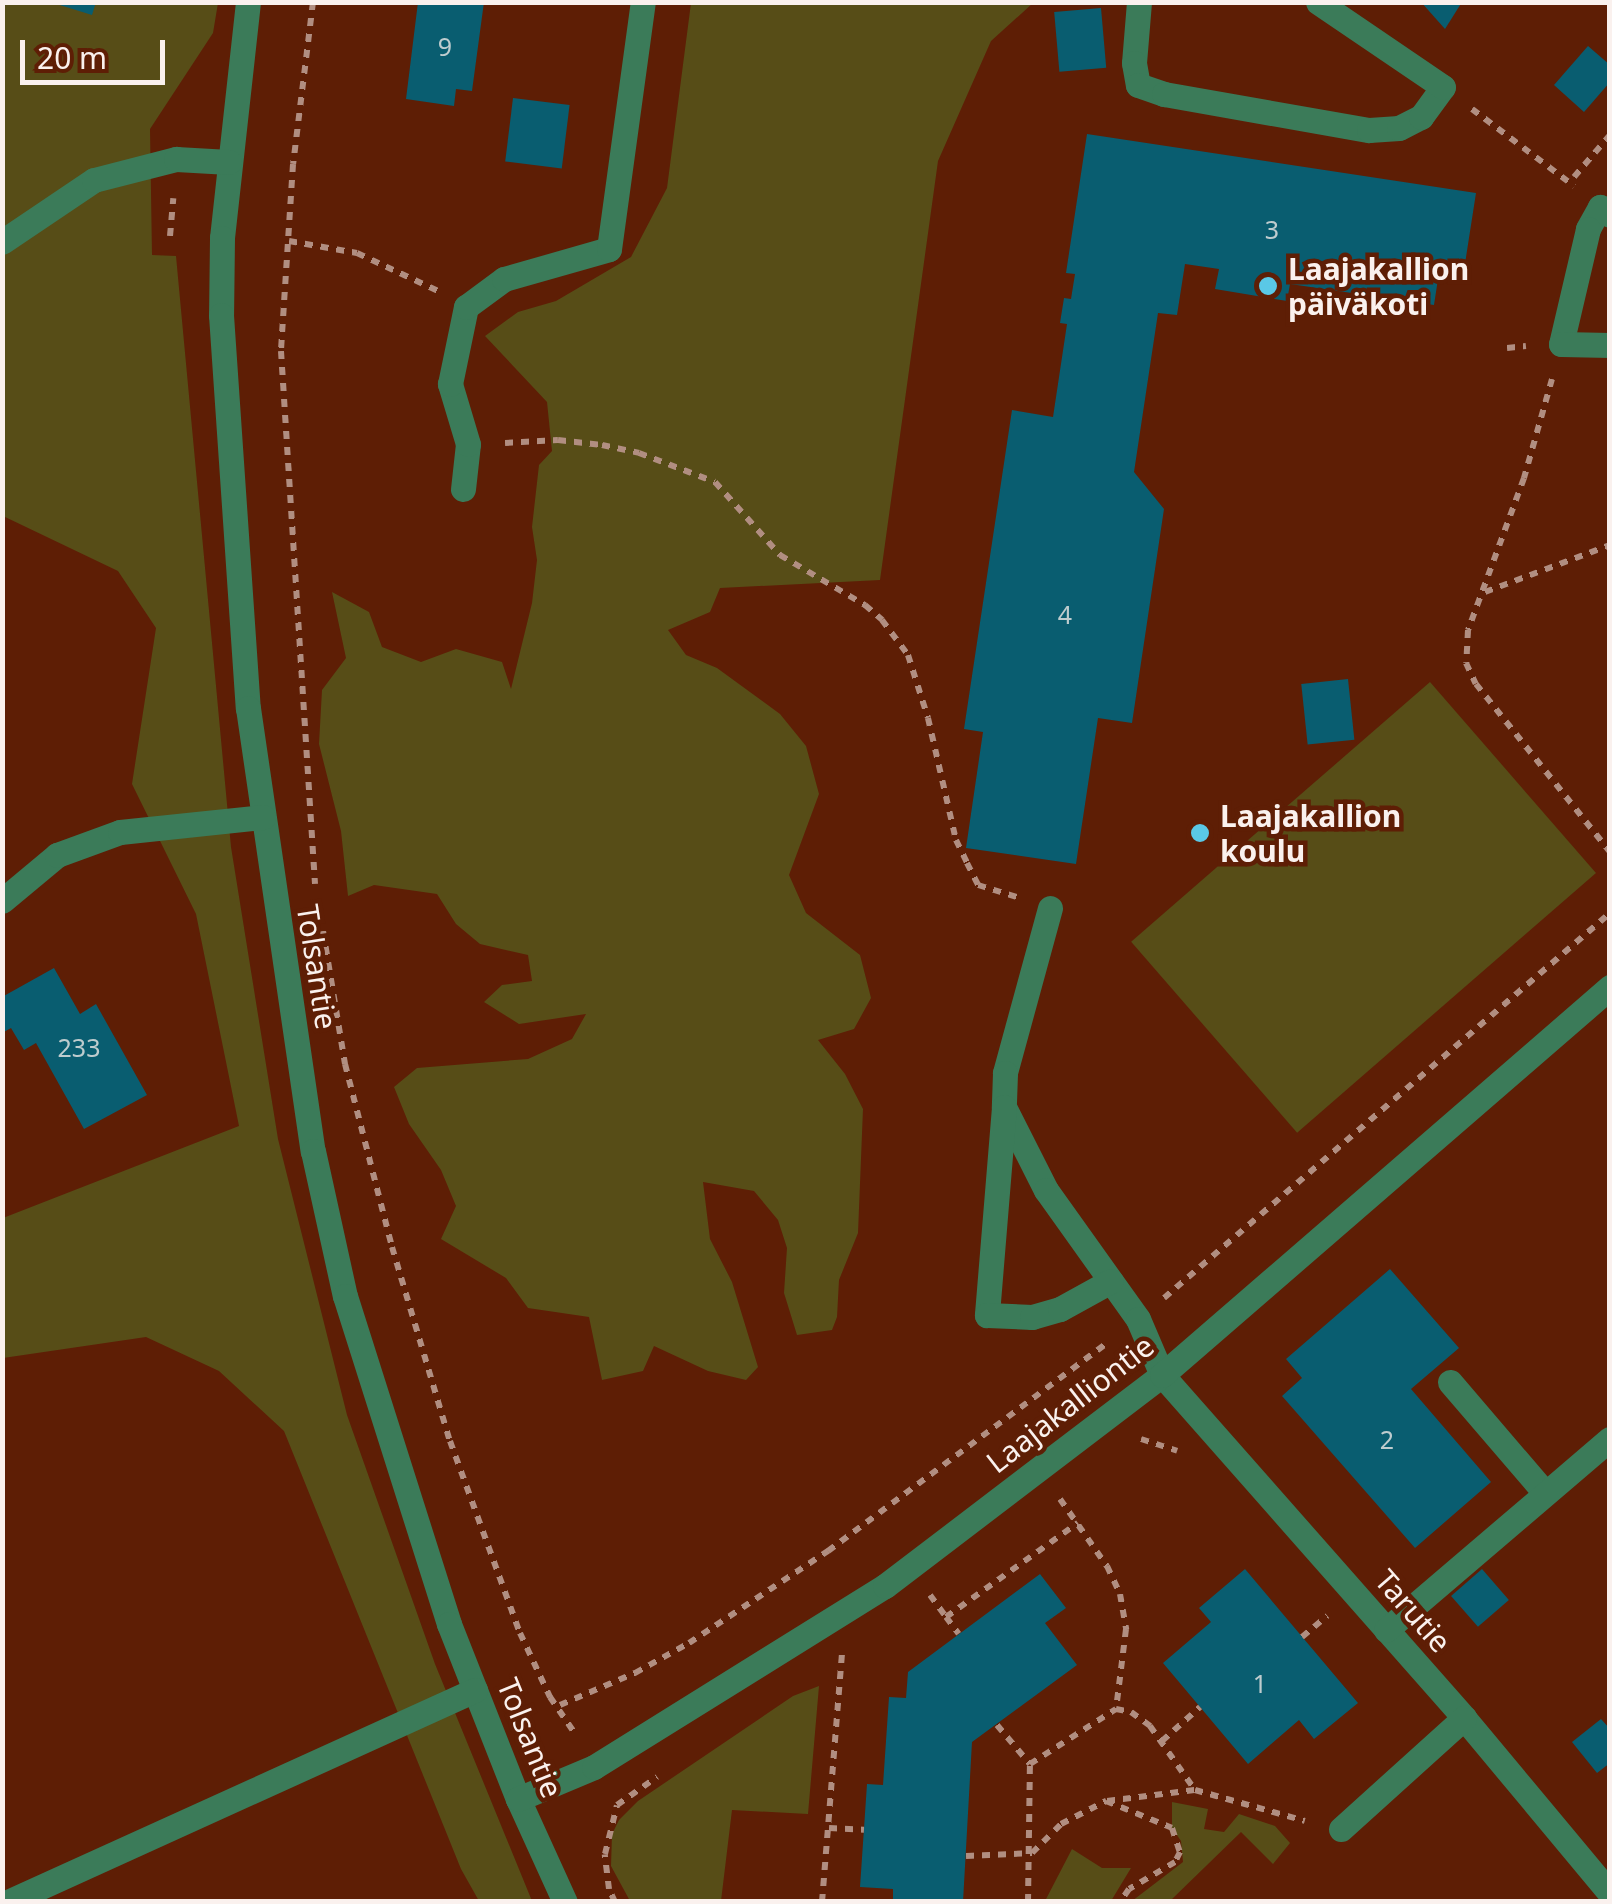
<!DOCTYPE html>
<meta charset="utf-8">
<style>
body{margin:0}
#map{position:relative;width:1612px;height:1904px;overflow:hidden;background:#5e1e05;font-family:"Noto Sans",sans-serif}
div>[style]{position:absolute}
.green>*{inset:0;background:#574d17;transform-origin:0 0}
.building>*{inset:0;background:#095d70;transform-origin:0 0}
.path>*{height:6px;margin-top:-3px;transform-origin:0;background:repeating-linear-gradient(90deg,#b18e81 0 8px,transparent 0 16px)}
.minor>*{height:25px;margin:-12.5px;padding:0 12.5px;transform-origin:12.5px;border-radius:12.5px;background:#3b7b59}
.dots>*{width:28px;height:28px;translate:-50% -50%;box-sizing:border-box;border:5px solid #5e1e05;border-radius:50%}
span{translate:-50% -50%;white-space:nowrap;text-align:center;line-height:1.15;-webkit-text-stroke:9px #5e1e05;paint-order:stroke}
.number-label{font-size:25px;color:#beccce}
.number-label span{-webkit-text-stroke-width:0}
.poi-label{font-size:30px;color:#faf1ee;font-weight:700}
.left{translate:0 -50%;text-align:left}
.street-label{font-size:30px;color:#faf1ee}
.frame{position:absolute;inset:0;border:5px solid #faf1ee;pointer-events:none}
.scale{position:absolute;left:20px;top:40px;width:145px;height:45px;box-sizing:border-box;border:5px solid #faf1ee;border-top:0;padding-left:12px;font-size:30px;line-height:35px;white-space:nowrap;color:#faf1ee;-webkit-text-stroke:8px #5e1e05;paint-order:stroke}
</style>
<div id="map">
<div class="green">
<div style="clip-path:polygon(3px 3px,218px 3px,213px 33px,150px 129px,152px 255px,176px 256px,231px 847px,278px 1139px,347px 1415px,435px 1664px,532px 1901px,479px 1901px,461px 1869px,284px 1431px,219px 1371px,146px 1337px,3px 1358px,3px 1218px,239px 1126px,196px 914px,132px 784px,156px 628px,118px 571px,3px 516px)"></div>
<div style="clip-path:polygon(691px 3px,1033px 3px,991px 41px,938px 161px,880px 580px,720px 588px,710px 612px,668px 630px,686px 655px,717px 668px,780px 714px,806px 746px,819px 794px,789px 875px,806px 913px,860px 955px,871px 998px,854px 1029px,818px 1040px,845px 1074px,863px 1109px,858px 1233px,839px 1280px,837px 1317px,832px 1330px,797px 1335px,784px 1293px,787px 1248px,778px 1220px,754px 1191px,703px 1182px,710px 1239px,732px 1282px,758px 1367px,746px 1380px,708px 1371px,654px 1346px,643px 1371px,602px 1380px,589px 1317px,528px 1308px,506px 1278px,441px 1239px,456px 1206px,441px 1170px,409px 1124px,394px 1087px,417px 1068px,528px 1059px,572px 1039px,586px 1014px,519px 1024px,484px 1002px,502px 985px,532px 981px,528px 955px,480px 944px,456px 924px,437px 894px,374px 885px,348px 896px,341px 831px,319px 744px,322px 690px,346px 658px,332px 592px,369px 612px,382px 647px,421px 662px,456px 649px,502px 662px,511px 689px,532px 603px,537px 560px,532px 527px,539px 465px,552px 451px,547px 402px,485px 336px,518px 312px,556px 301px,631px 257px,667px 188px)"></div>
<div style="left:1430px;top:682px;width:253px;height:396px;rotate:49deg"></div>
<div style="clip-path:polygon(819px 1686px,808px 1814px,732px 1810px,721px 1901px,630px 1901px,611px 1866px,612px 1834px,619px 1820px,638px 1801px,793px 1696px)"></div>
<div style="clip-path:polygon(1172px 1802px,1208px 1809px,1204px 1829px,1224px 1832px,1239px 1814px,1275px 1826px,1290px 1843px,1273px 1864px,1241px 1832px,1170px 1901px,1132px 1901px,1183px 1862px,1181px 1841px,1172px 1828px)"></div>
<div style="clip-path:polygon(1072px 1849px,1102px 1868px,1131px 1868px,1111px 1901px,1045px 1901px)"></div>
</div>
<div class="building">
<div style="clip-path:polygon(50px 2px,96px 2px,92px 15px)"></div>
<div style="clip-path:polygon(418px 2px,484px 2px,472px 91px,456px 89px,454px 106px,406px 99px)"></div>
<div style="clip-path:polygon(1421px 2px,1462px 2px,1445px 29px)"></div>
<div style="left:1101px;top:8px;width:60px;height:47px;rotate:85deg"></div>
<div style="clip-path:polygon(1588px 46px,1610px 65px,1610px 82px,1584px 112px,1554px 85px)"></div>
<div style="left:513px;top:98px;width:57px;height:64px;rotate:7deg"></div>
<div style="clip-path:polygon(1087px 134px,1476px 193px,1462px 283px,1438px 279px,1434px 305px,1290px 284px,1287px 301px,1215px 289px,1219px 269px,1185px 264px,1177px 315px,1158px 313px,1134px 472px,1164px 509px,1132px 723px,1098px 718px,1076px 864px,966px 848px,983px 732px,964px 729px,1012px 410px,1053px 417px,1067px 324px,1060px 323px,1064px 298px,1071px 299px,1075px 274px,1066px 273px)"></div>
<div style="left:1348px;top:679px;width:61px;height:47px;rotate:84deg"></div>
<div style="clip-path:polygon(54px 968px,80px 1014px,96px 1004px,147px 1095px,84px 1129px,36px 1043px,24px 1050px,11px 1028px,2px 1033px,2px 997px)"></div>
<div style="clip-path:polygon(1390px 1269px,1459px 1348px,1411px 1389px,1491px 1482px,1415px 1548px,1282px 1396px,1302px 1378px,1286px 1359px)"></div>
<div style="clip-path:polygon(1245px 1569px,1358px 1703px,1314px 1739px,1299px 1720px,1248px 1764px,1163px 1663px,1211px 1622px,1199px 1608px)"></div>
<div style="left:1482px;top:1569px;width:41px;height:41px;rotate:49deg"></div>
<div style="clip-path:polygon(1040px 1574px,1066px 1608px,1045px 1623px,1077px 1665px,972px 1742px,963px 1902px,893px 1902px,893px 1889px,860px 1887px,867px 1784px,883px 1785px,889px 1697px,906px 1698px,908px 1672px)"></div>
<div style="clip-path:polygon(1601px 1719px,1610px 1729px,1610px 1763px,1597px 1773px,1572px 1742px)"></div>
</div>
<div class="path">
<div style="left:313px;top:2px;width:163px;rotate:97deg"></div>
<div style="left:293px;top:164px;width:187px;rotate:93.7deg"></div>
<div style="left:281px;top:351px;width:534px;rotate:86.35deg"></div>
<div style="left:1472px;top:109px;width:128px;rotate:37deg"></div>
<div style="left:1574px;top:177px;width:55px;rotate:-49.4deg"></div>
<div style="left:170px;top:236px;width:38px;rotate:-85deg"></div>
<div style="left:289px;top:241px;width:69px;rotate:10deg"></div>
<div style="left:357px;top:253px;width:89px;rotate:25.1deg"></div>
<div style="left:1507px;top:348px;width:19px;rotate:-6deg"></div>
<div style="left:1552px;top:379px;width:103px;rotate:105.8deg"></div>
<div style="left:1524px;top:478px;width:162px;rotate:110.2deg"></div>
<div style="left:1468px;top:630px;width:33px;rotate:93deg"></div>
<div style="left:1466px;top:663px;width:23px;rotate:65deg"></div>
<div style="left:1476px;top:684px;width:215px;rotate:51.4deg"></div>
<div style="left:505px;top:443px;width:53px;rotate:-3.2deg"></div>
<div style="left:558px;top:440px;width:44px;rotate:6.5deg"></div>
<div style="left:602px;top:445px;width:38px;rotate:12deg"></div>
<div style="left:639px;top:453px;width:81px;rotate:20.9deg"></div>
<div style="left:715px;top:482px;width:98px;rotate:48.3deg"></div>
<div style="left:780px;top:555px;width:99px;rotate:30.5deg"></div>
<div style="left:865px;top:605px;width:23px;rotate:41deg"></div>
<div style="left:882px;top:620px;width:44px;rotate:53.4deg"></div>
<div style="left:908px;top:655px;width:66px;rotate:72.4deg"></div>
<div style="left:928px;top:718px;width:125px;rotate:77.1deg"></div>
<div style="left:956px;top:840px;width:25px;rotate:64deg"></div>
<div style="left:967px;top:863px;width:25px;rotate:63deg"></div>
<div style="left:978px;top:885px;width:41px;rotate:17.1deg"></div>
<div style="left:1485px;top:592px;width:134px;rotate:-20.6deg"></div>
<div style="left:323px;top:931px;width:135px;rotate:80.6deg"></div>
<div style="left:345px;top:1064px;width:189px;rotate:75.6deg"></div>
<div style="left:392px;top:1247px;width:202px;rotate:73.4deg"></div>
<div style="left:450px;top:1441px;width:204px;rotate:70deg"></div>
<div style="left:520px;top:1633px;width:71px;rotate:64.9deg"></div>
<div style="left:550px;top:1697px;width:46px;rotate:55.6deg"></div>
<div style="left:1164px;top:1298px;width:589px;rotate:-40.8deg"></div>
<div style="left:1141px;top:1439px;width:38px;rotate:18deg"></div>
<div style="left:1060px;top:1499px;width:82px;rotate:55deg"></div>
<div style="left:1107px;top:1566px;width:31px;rotate:65deg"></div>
<div style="left:1120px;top:1594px;width:36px;rotate:80deg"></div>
<div style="left:1126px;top:1629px;width:81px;rotate:97.1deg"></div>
<div style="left:930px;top:1595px;width:27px;rotate:54deg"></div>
<div style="left:946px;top:1617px;width:162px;rotate:-35.5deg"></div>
<div style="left:946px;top:1617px;width:21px;rotate:53deg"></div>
<div style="left:1302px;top:1637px;width:33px;rotate:-40deg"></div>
<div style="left:560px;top:1705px;width:82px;rotate:-23.1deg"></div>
<div style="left:635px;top:1673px;width:62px;rotate:-29.1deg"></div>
<div style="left:689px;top:1643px;width:167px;rotate:-33.5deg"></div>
<div style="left:828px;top:1551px;width:348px;rotate:-36.7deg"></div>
<div style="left:997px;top:1725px;width:51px;rotate:49.8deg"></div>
<div style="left:1162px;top:1741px;width:51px;rotate:-41.8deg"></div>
<div style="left:1107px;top:1801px;width:88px;rotate:-7.2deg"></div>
<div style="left:829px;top:1828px;width:35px;rotate:3deg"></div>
<div style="left:966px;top:1856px;width:66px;rotate:-2.6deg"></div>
<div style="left:1032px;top:1853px;width:41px;rotate:-45deg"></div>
<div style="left:1061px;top:1824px;width:51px;rotate:-27.1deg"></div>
<div style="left:1106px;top:1801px;width:71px;rotate:22.2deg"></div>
<div style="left:1172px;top:1828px;width:25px;rotate:72deg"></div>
<div style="left:1180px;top:1852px;width:11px;rotate:117deg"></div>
<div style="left:1175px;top:1862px;width:53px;rotate:149.6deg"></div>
<div style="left:1129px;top:1889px;width:16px;rotate:125deg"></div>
<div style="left:615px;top:1902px;width:14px;rotate:-115deg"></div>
<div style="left:609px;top:1889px;width:35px;rotate:-97deg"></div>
<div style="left:605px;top:1854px;width:50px;rotate:-76.2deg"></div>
<div style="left:617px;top:1805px;width:49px;rotate:-35deg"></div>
<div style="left:822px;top:1902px;width:249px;rotate:-85.4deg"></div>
<div style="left:1028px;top:1902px;width:138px;rotate:-89.2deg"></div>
<div style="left:1030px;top:1764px;width:102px;rotate:-32.6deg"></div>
<div style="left:1116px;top:1709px;width:15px;rotate:11deg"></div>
<div style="left:1131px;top:1712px;width:24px;rotate:36deg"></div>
<div style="left:1150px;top:1726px;width:78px;rotate:54.9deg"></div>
<div style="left:1195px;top:1790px;width:114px;rotate:15.7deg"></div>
</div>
<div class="minor">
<div style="left:248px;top:2px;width:237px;rotate:96.3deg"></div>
<div style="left:222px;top:238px;width:77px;rotate:90.7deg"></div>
<div style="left:221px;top:315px;width:394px;rotate:86.1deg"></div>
<div style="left:248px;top:708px;width:448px;rotate:81.7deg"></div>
<div style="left:313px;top:1151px;width:148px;rotate:77.6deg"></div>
<div style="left:345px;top:1296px;width:344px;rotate:72.4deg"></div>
<div style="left:449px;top:1624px;width:188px;rotate:68.5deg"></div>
<div style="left:518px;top:1799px;width:113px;rotate:65.5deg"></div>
<div style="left:1139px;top:2px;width:61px;rotate:94.7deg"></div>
<div style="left:1134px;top:63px;width:22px;rotate:80deg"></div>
<div style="left:1138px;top:85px;width:28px;rotate:19deg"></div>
<div style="left:1164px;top:94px;width:208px;rotate:10deg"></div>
<div style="left:1369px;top:130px;width:30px;rotate:-4deg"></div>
<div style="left:1399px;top:128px;width:25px;rotate:-27deg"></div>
<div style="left:1421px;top:117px;width:37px;rotate:-54deg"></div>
<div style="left:1443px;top:87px;width:151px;rotate:-145.8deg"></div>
<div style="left:1610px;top:215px;width:13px;rotate:-141deg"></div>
<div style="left:1600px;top:207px;width:25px;rotate:119deg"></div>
<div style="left:1588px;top:229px;width:118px;rotate:103.2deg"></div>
<div style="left:1561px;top:344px;width:49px;rotate:1.2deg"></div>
<div style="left:2px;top:242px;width:111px;rotate:-34deg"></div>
<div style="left:94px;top:180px;width:85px;rotate:-14.4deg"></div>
<div style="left:176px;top:159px;width:53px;rotate:3.2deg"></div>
<div style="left:463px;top:489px;width:45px;rotate:-83.7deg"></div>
<div style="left:468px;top:444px;width:63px;rotate:-106.7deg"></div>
<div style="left:450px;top:384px;width:79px;rotate:-78.3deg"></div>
<div style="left:466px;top:307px;width:47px;rotate:-36.4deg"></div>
<div style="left:504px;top:279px;width:109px;rotate:-15.9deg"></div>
<div style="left:609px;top:249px;width:249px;rotate:-82.2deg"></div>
<div style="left:2px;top:901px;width:72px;rotate:-39.9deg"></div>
<div style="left:57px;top:855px;width:67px;rotate:-20.1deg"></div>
<div style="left:120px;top:832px;width:144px;rotate:-6deg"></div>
<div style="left:1050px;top:908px;width:171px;rotate:105.3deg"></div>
<div style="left:1005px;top:1073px;width:34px;rotate:92deg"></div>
<div style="left:1004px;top:1107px;width:93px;rotate:63.2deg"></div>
<div style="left:1046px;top:1190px;width:158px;rotate:54.5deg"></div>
<div style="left:1138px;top:1319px;width:61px;rotate:66.8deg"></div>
<div style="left:1162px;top:1375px;width:457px;rotate:48.6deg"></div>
<div style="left:1464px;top:1718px;width:228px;rotate:50.2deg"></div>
<div style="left:1004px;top:1107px;width:209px;rotate:94.7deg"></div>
<div style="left:987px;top:1315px;width:45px;rotate:2.5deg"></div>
<div style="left:1032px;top:1317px;width:29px;rotate:-16deg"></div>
<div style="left:1060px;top:1309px;width:58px;rotate:-28.8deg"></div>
<div style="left:1450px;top:1382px;width:146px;rotate:49.4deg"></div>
<div style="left:1386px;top:1630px;width:294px;rotate:-40.5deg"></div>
<div style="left:518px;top:1799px;width:82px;rotate:-22.8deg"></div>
<div style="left:594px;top:1767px;width:343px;rotate:-31.9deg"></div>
<div style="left:885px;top:1586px;width:348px;rotate:-37.3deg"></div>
<div style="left:1162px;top:1375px;width:593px;rotate:-40.89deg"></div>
<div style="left:1341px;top:1829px;width:166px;rotate:-42.1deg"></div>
<div style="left:8px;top:1902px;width:513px;rotate:-24.42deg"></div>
</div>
<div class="dots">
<div style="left:1268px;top:286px;background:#5ac8e6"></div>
<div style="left:1200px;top:833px;background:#5ac8e6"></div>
</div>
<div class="number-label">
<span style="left:445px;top:46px">9</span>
<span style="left:1272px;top:229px">3</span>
<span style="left:1065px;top:614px">4</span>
<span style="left:79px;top:1047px">233</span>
<span style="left:1387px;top:1439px">2</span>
<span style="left:1260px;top:1683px">1</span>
</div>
<div class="poi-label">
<span class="left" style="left:1288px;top:286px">Laajakallion<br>päiväkoti</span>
<span class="left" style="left:1220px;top:833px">Laajakallion<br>koulu</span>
</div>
<div class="street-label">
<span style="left:317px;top:967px;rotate:81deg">Tolsantie</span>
<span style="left:1070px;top:1404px;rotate:-38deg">Laajakalliontie</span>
<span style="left:1413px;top:1611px;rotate:49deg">Tarutie</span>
<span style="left:530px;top:1738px;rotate:68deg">Tolsantie</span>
</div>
<div class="frame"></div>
<div class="scale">20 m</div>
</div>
